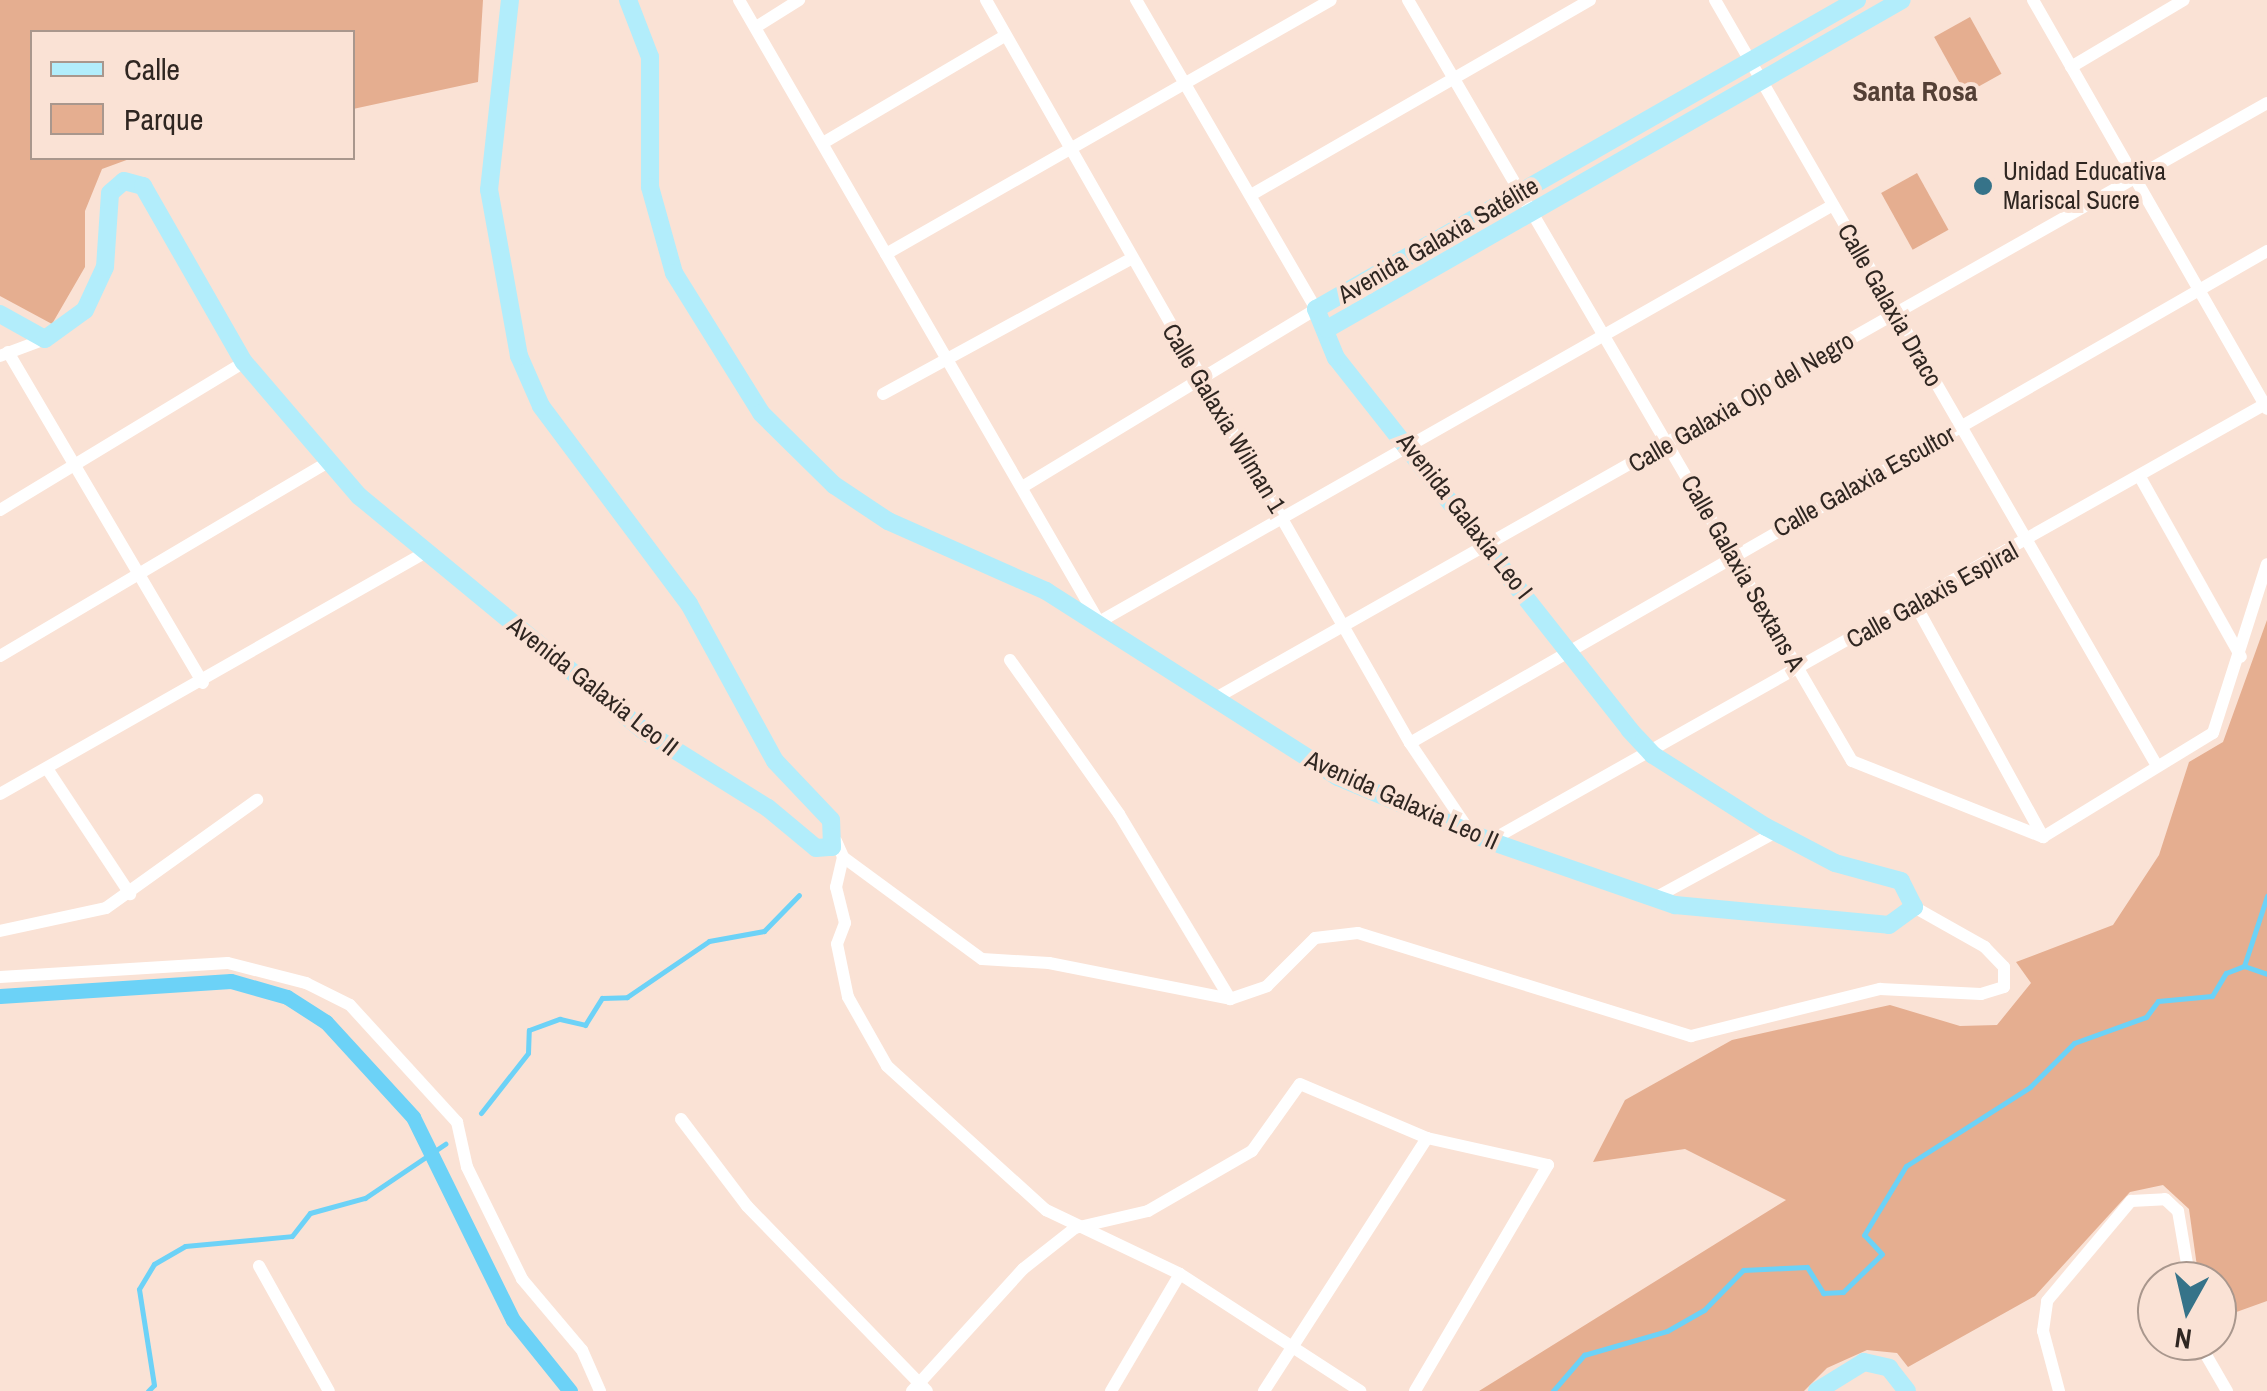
<!DOCTYPE html>
<meta charset="utf-8">
<style>
body{margin:0}
#map{position:relative;width:2267px;height:1391px;overflow:hidden;background:#fae2d5;font-family:"Archivo Narrow",sans-serif}
div>[style]{position:absolute}
.green>*{inset:0;background:#e5ae90;transform-origin:0 0}
.stream>*{height:5px;margin:-2.5px;padding:0 2.5px;transform-origin:2.5px;border-radius:2.5px;background:#6cd2f7}
.canal>*{height:15px;margin:-7.5px;padding:0 7.5px;transform-origin:7.5px;border-radius:7.5px;background:#6cd2f7}
.street>*{height:12px;margin:-6px;padding:0 6px;transform-origin:6px;border-radius:6px;background:#fff}
.secondary>*{height:18px;margin:-9px;padding:0 9px;transform-origin:9px;border-radius:9px;background:#b2edfb}
.dots>*{width:28px;height:28px;translate:-50% -50%;box-sizing:border-box;border:5px solid #fae2d5;border-radius:50%}
span{translate:-50% -50%;white-space:nowrap;text-align:center;line-height:1.15;-webkit-text-stroke:8px #fae2d5;paint-order:stroke}
.poi-label{font-size:25px;color:#2f2621}
.left{translate:0 -50%;text-align:left}
.street-label{font-size:25px;color:#2f2621}
.neighbourhood-label{font-size:28px;color:#544036;font-weight:700}
.legend{position:absolute;left:30px;top:30px;width:325px;height:130px;box-sizing:border-box;background:#fae2d5;border:2px solid #a9978d;margin:0;padding:12px 18px;list-style:none;font-size:30px;color:#2f2621}
.legend li{display:flex;align-items:center;gap:20px;height:50px}
.legend b{width:50px;border:2px solid #a9978d}
.north{position:absolute;left:2137px;top:1261px;width:100px;height:100px;box-sizing:border-box;background:#fae2d5;border:2px solid #a9978d;border-radius:50%;rotate:188deg;font-size:28px;font-weight:700;line-height:40px;text-align:center;color:#2f2621}
.north::after{content:'';display:block;margin:auto;width:35px;height:45px;background:#367389;clip-path:polygon(50% 0,100% 100%,50% 72%,0 100%)}
</style>
<div id="map">
<div class="green">
<div style="clip-path:polygon(0 0,483px 0,478px 82px,353px 109px,352px 32px,32px 32px,32px 158px,132px 158px,102px 169px,85px 211px,85px 267px,52px 324px,0 296px)"></div>
<div style="left:1970px;top:17px;width:65px;height:41px;rotate:61deg"></div>
<div style="left:1917px;top:173px;width:65px;height:41px;rotate:61deg"></div>
<div style="clip-path:polygon(2267px 620px,2267px 1301px,2217px 1319px,2217px 1281px,2199px 1281px,2189px 1209px,2163px 1185px,2130px 1192px,2035px 1296px,1908px 1367px,1897px 1353px,1867px 1350px,1827px 1368px,1804px 1391px,1479px 1391px,1786px 1200px,1685px 1149px,1593px 1162px,1625px 1100px,1732px 1040px,1890px 1005px,1960px 1026px,1997px 1025px,2031px 983px,2016px 962px,2113px 925px,2159px 855px,2189px 762px,2223px 742px)"></div>
</div>
<div class="stream">
<div style="left:2244px;top:966px;width:24px;rotate:19deg"></div>
<div style="left:481px;top:1113px;width:76px;rotate:-51.9deg"></div>
<div style="left:528px;top:1053px;width:23px;rotate:-88deg"></div>
<div style="left:529px;top:1030px;width:33px;rotate:-20deg"></div>
<div style="left:560px;top:1019px;width:26px;rotate:13deg"></div>
<div style="left:585px;top:1025px;width:32px;rotate:-58deg"></div>
<div style="left:602px;top:998px;width:25px;rotate:-2deg"></div>
<div style="left:627px;top:997px;width:99px;rotate:-34.3deg"></div>
<div style="left:709px;top:941px;width:56px;rotate:-10.3deg"></div>
<div style="left:764px;top:931px;width:50px;rotate:-45.8deg"></div>
<div style="left:148px;top:1391px;width:8px;rotate:-45deg"></div>
<div style="left:154px;top:1385px;width:97px;rotate:-98.9deg"></div>
<div style="left:139px;top:1289px;width:29px;rotate:-59deg"></div>
<div style="left:154px;top:1264px;width:36px;rotate:-30deg"></div>
<div style="left:185px;top:1246px;width:107px;rotate:-5.3deg"></div>
<div style="left:292px;top:1236px;width:29px;rotate:-52deg"></div>
<div style="left:310px;top:1213px;width:57px;rotate:-15.3deg"></div>
<div style="left:365px;top:1198px;width:97px;rotate:-34deg"></div>
<div style="left:1553px;top:1391px;width:48px;rotate:-49.3deg"></div>
<div style="left:1584px;top:1355px;width:86px;rotate:-16.1deg"></div>
<div style="left:1667px;top:1331px;width:43px;rotate:-29.6deg"></div>
<div style="left:1704px;top:1310px;width:56px;rotate:-45.7deg"></div>
<div style="left:1743px;top:1270px;width:64px;rotate:-2.7deg"></div>
<div style="left:1807px;top:1267px;width:31px;rotate:58deg"></div>
<div style="left:1823px;top:1293px;width:20px;rotate:-3deg"></div>
<div style="left:1843px;top:1292px;width:54px;rotate:-44.3deg"></div>
<div style="left:1882px;top:1254px;width:26px;rotate:-133deg"></div>
<div style="left:1864px;top:1235px;width:81px;rotate:-58.7deg"></div>
<div style="left:1906px;top:1166px;width:147px;rotate:-32.5deg"></div>
<div style="left:2030px;top:1087px;width:62px;rotate:-45deg"></div>
<div style="left:2074px;top:1043px;width:77px;rotate:-19.9deg"></div>
<div style="left:2146px;top:1017px;width:20px;rotate:-53deg"></div>
<div style="left:2158px;top:1001px;width:54px;rotate:-5.3deg"></div>
<div style="left:2212px;top:996px;width:27px;rotate:-59deg"></div>
<div style="left:2226px;top:973px;width:19px;rotate:-21deg"></div>
<div style="left:2244px;top:966px;width:74px;rotate:-71.8deg"></div>
</div>
<div class="canal">
<div style="left:0;top:996px;width:231px;rotate:-3.7deg"></div>
<div style="left:231px;top:981px;width:58px;rotate:15.9deg"></div>
<div style="left:287px;top:997px;width:46px;rotate:32.7deg"></div>
<div style="left:326px;top:1022px;width:129px;rotate:47.5deg"></div>
<div style="left:413px;top:1117px;width:226px;rotate:63.8deg"></div>
<div style="left:513px;top:1320px;width:91px;rotate:51.2deg"></div>
</div>
<div class="street">
<div style="left:739px;top:0;width:719px;rotate:59.94deg"></div>
<div style="left:1099px;top:622px;width:844px;rotate:-29.6deg"></div>
<div style="left:986px;top:0;width:855px;rotate:60.29deg"></div>
<div style="left:1410px;top:743px;width:107px;rotate:56deg"></div>
<div style="left:1408px;top:0;width:881px;rotate:59.74deg"></div>
<div style="left:1852px;top:761px;width:206px;rotate:21.7deg"></div>
<div style="left:1715px;top:0;width:884px;rotate:60.01deg"></div>
<div style="left:2033px;top:0;width:471px;rotate:60.2deg"></div>
<div style="left:756px;top:27px;width:51px;rotate:-32.1deg"></div>
<div style="left:2071px;top:67px;width:131px;rotate:-30.7deg"></div>
<div style="left:823px;top:143px;width:211px;rotate:-30.5deg"></div>
<div style="left:1251px;top:195px;width:391px;rotate:-29.9deg"></div>
<div style="left:886px;top:254px;width:512px;rotate:-29.72deg"></div>
<div style="left:8px;top:352px;width:384px;rotate:59.5deg"></div>
<div style="left:0;top:356px;width:48px;rotate:-20.7deg"></div>
<div style="left:883px;top:394px;width:280px;rotate:-28.6deg"></div>
<div style="left:2140px;top:477px;width:206px;rotate:60.7deg"></div>
<div style="left:1024px;top:486px;width:341px;rotate:-31.2deg"></div>
<div style="left:1316px;top:309px;width:358px;rotate:-120.2deg"></div>
<div style="left:0;top:510px;width:285px;rotate:-31.2deg"></div>
<div style="left:1915px;top:604px;width:266px;rotate:61.2deg"></div>
<div style="left:0;top:656px;width:381px;rotate:-30.6deg"></div>
<div style="left:1010px;top:660px;width:189px;rotate:54.7deg"></div>
<div style="left:1119px;top:814px;width:216px;rotate:59deg"></div>
<div style="left:1214px;top:699px;width:1210px;rotate:-29.51deg"></div>
<div style="left:1410px;top:743px;width:988px;rotate:-29.86deg"></div>
<div style="left:48px;top:770px;width:149px;rotate:56.5deg"></div>
<div style="left:0;top:794px;width:489px;rotate:-29.6deg"></div>
<div style="left:2043px;top:837px;width:199px;rotate:-31.5deg"></div>
<div style="left:2213px;top:733px;width:177px;rotate:-72.3deg"></div>
<div style="left:836px;top:841px;width:17px;rotate:66deg"></div>
<div style="left:843px;top:857px;width:172px;rotate:36.3deg"></div>
<div style="left:982px;top:959px;width:67px;rotate:3.4deg"></div>
<div style="left:1049px;top:963px;width:185px;rotate:11.2deg"></div>
<div style="left:1230px;top:999px;width:39px;rotate:-19deg"></div>
<div style="left:1267px;top:986px;width:68px;rotate:-45deg"></div>
<div style="left:1315px;top:938px;width:43px;rotate:-6.6deg"></div>
<div style="left:1358px;top:933px;width:349px;rotate:17.2deg"></div>
<div style="left:1691px;top:1036px;width:195px;rotate:-14deg"></div>
<div style="left:1880px;top:989px;width:101px;rotate:2.8deg"></div>
<div style="left:1981px;top:994px;width:24px;rotate:-17deg"></div>
<div style="left:2004px;top:987px;width:20px;rotate:-90deg"></div>
<div style="left:2004px;top:967px;width:28px;rotate:-134deg"></div>
<div style="left:1985px;top:947px;width:81px;rotate:-150.6deg"></div>
<div style="left:1490px;top:841px;width:892px;rotate:-29.41deg"></div>
<div style="left:843px;top:857px;width:31px;rotate:103deg"></div>
<div style="left:836px;top:887px;width:37px;rotate:76deg"></div>
<div style="left:845px;top:923px;width:22px;rotate:111deg"></div>
<div style="left:837px;top:944px;width:54px;rotate:78.3deg"></div>
<div style="left:848px;top:997px;width:79px;rotate:60.5deg"></div>
<div style="left:887px;top:1066px;width:215px;rotate:42.2deg"></div>
<div style="left:1046px;top:1210px;width:148px;rotate:25.5deg"></div>
<div style="left:1180px;top:1274px;width:215px;rotate:33deg"></div>
<div style="left:1653px;top:899px;width:140px;rotate:-28.6deg"></div>
<div style="left:0;top:931px;width:108px;rotate:-12.2deg"></div>
<div style="left:106px;top:908px;width:186px;rotate:-35.6deg"></div>
<div style="left:0;top:977px;width:228px;rotate:-3.5deg"></div>
<div style="left:228px;top:963px;width:81px;rotate:14.4deg"></div>
<div style="left:306px;top:983px;width:49px;rotate:26.6deg"></div>
<div style="left:350px;top:1005px;width:159px;rotate:47.6deg"></div>
<div style="left:457px;top:1122px;width:46px;rotate:77.5deg"></div>
<div style="left:467px;top:1167px;width:125px;rotate:63.8deg"></div>
<div style="left:522px;top:1279px;width:93px;rotate:49.8deg"></div>
<div style="left:582px;top:1350px;width:45px;rotate:66.3deg"></div>
<div style="left:681px;top:1119px;width:109px;rotate:52.8deg"></div>
<div style="left:747px;top:1206px;width:258px;rotate:45.8deg"></div>
<div style="left:259px;top:1266px;width:143px;rotate:60.8deg"></div>
<div style="left:2198px;top:1341px;width:58px;rotate:59.9deg"></div>
<div style="left:912px;top:1391px;width:165px;rotate:-47.7deg"></div>
<div style="left:1023px;top:1269px;width:66px;rotate:-38.3deg"></div>
<div style="left:1075px;top:1228px;width:75px;rotate:-13.1deg"></div>
<div style="left:1148px;top:1211px;width:120px;rotate:-30deg"></div>
<div style="left:1252px;top:1151px;width:82px;rotate:-54.4deg"></div>
<div style="left:1300px;top:1084px;width:138px;rotate:23deg"></div>
<div style="left:1427px;top:1138px;width:124px;rotate:12.6deg"></div>
<div style="left:1548px;top:1165px;width:262px;rotate:120.5deg"></div>
<div style="left:1111px;top:1391px;width:136px;rotate:-59.5deg"></div>
<div style="left:1264px;top:1391px;width:301px;rotate:-57.2deg"></div>
<div style="left:2059px;top:1391px;width:62px;rotate:-104.9deg"></div>
<div style="left:2043px;top:1331px;width:30px;rotate:-82deg"></div>
<div style="left:2047px;top:1301px;width:131px;rotate:-50deg"></div>
<div style="left:2131px;top:1201px;width:34px;rotate:-3deg"></div>
<div style="left:2165px;top:1199px;width:18px;rotate:43deg"></div>
<div style="left:2178px;top:1211px;width:71px;rotate:80.3deg"></div>
</div>
<div class="secondary">
<div style="left:628px;top:0;width:61px;rotate:68.9deg"></div>
<div style="left:650px;top:57px;width:130px;rotate:90deg"></div>
<div style="left:650px;top:187px;width:89px;rotate:74.4deg"></div>
<div style="left:674px;top:273px;width:165px;rotate:58.1deg"></div>
<div style="left:761px;top:413px;width:103px;rotate:44.6deg"></div>
<div style="left:834px;top:485px;width:65px;rotate:33.7deg"></div>
<div style="left:888px;top:521px;width:173px;rotate:23.9deg"></div>
<div style="left:1046px;top:591px;width:346px;rotate:32.5deg"></div>
<div style="left:1338px;top:777px;width:165px;rotate:22.8deg"></div>
<div style="left:1490px;top:841px;width:196px;rotate:19.1deg"></div>
<div style="left:1675px;top:905px;width:215px;rotate:5.3deg"></div>
<div style="left:1889px;top:925px;width:31px;rotate:-36deg"></div>
<div style="left:1914px;top:907px;width:29px;rotate:-117deg"></div>
<div style="left:1901px;top:881px;width:68px;rotate:-164.7deg"></div>
<div style="left:1835px;top:863px;width:78px;rotate:-152.4deg"></div>
<div style="left:1766px;top:827px;width:134px;rotate:-147.5deg"></div>
<div style="left:1653px;top:755px;width:34px;rotate:-133deg"></div>
<div style="left:1630px;top:730px;width:474px;rotate:-128.3deg"></div>
<div style="left:1336px;top:358px;width:53px;rotate:-112.2deg"></div>
<div style="left:1316px;top:309px;width:623px;rotate:-29.73deg"></div>
<div style="left:0;top:314px;width:51px;rotate:29.1deg"></div>
<div style="left:45px;top:339px;width:49px;rotate:-35.9deg"></div>
<div style="left:85px;top:310px;width:47px;rotate:-65.1deg"></div>
<div style="left:105px;top:267px;width:74px;rotate:-86.1deg"></div>
<div style="left:110px;top:193px;width:18px;rotate:-41deg"></div>
<div style="left:124px;top:181px;width:20px;rotate:15deg"></div>
<div style="left:143px;top:186px;width:203px;rotate:60.2deg"></div>
<div style="left:244px;top:362px;width:177px;rotate:49.4deg"></div>
<div style="left:359px;top:496px;width:368px;rotate:39.5deg"></div>
<div style="left:643px;top:730px;width:147px;rotate:32deg"></div>
<div style="left:768px;top:808px;width:62px;rotate:39.8deg"></div>
<div style="left:816px;top:848px;width:16px;rotate:-4deg"></div>
<div style="left:832px;top:847px;width:27px;rotate:-92deg"></div>
<div style="left:831px;top:820px;width:81px;rotate:-133.5deg"></div>
<div style="left:775px;top:761px;width:179px;rotate:-118.7deg"></div>
<div style="left:689px;top:604px;width:247px;rotate:-126.8deg"></div>
<div style="left:541px;top:406px;width:55px;rotate:-113.7deg"></div>
<div style="left:519px;top:356px;width:169px;rotate:-100.2deg"></div>
<div style="left:489px;top:190px;width:191px;rotate:-83.7deg"></div>
<div style="left:1327px;top:329px;width:662px;rotate:-29.78deg"></div>
<div style="left:1817px;top:1391px;width:55px;rotate:-31.7deg"></div>
<div style="left:1864px;top:1362px;width:26px;rotate:13deg"></div>
<div style="left:1889px;top:1368px;width:29px;rotate:52deg"></div>
</div>
<div class="dots">
<div style="left:1983px;top:186px;background:#367389"></div>
</div>
<div class="poi-label">
<span class="left" style="left:2003px;top:186px">Unidad Educativa<br>Mariscal Sucre</span>
</div>
<div class="street-label">
<span style="left:1438px;top:240px;rotate:-30deg">Avenida Galaxia Satélite</span>
<span style="left:1890px;top:305px;rotate:60deg">Calle Galaxia Draco</span>
<span style="left:1741px;top:402px;rotate:-30deg">Calle Galaxia Ojo del Negro</span>
<span style="left:1224px;top:418px;rotate:59deg">Calle Galaxia Wilman 1</span>
<span style="left:1864px;top:481px;rotate:-29deg">Calle Galaxia Escultor</span>
<span style="left:1465px;top:516px;rotate:52deg">Avenida Galaxia Leo I</span>
<span style="left:1743px;top:573px;rotate:60deg">Calle Galaxia Sextans A</span>
<span style="left:1932px;top:595px;rotate:-29deg">Calle Galaxis Espiral</span>
<span style="left:593px;top:686px;rotate:38deg">Avenida Galaxia Leo II</span>
<span style="left:1402px;top:800px;rotate:24deg">Avenida Galaxia Leo II</span>
</div>
<div class="neighbourhood-label">
<span style="left:1915px;top:91px">Santa Rosa</span>
</div>
<ul class="legend">
<li><b style="height:12px;background:#b2edfb"></b>Calle</li>
<li><b style="height:28px;background:#e5ae90"></b>Parque</li>
</ul>
<div class="north">N</div>
</div>
